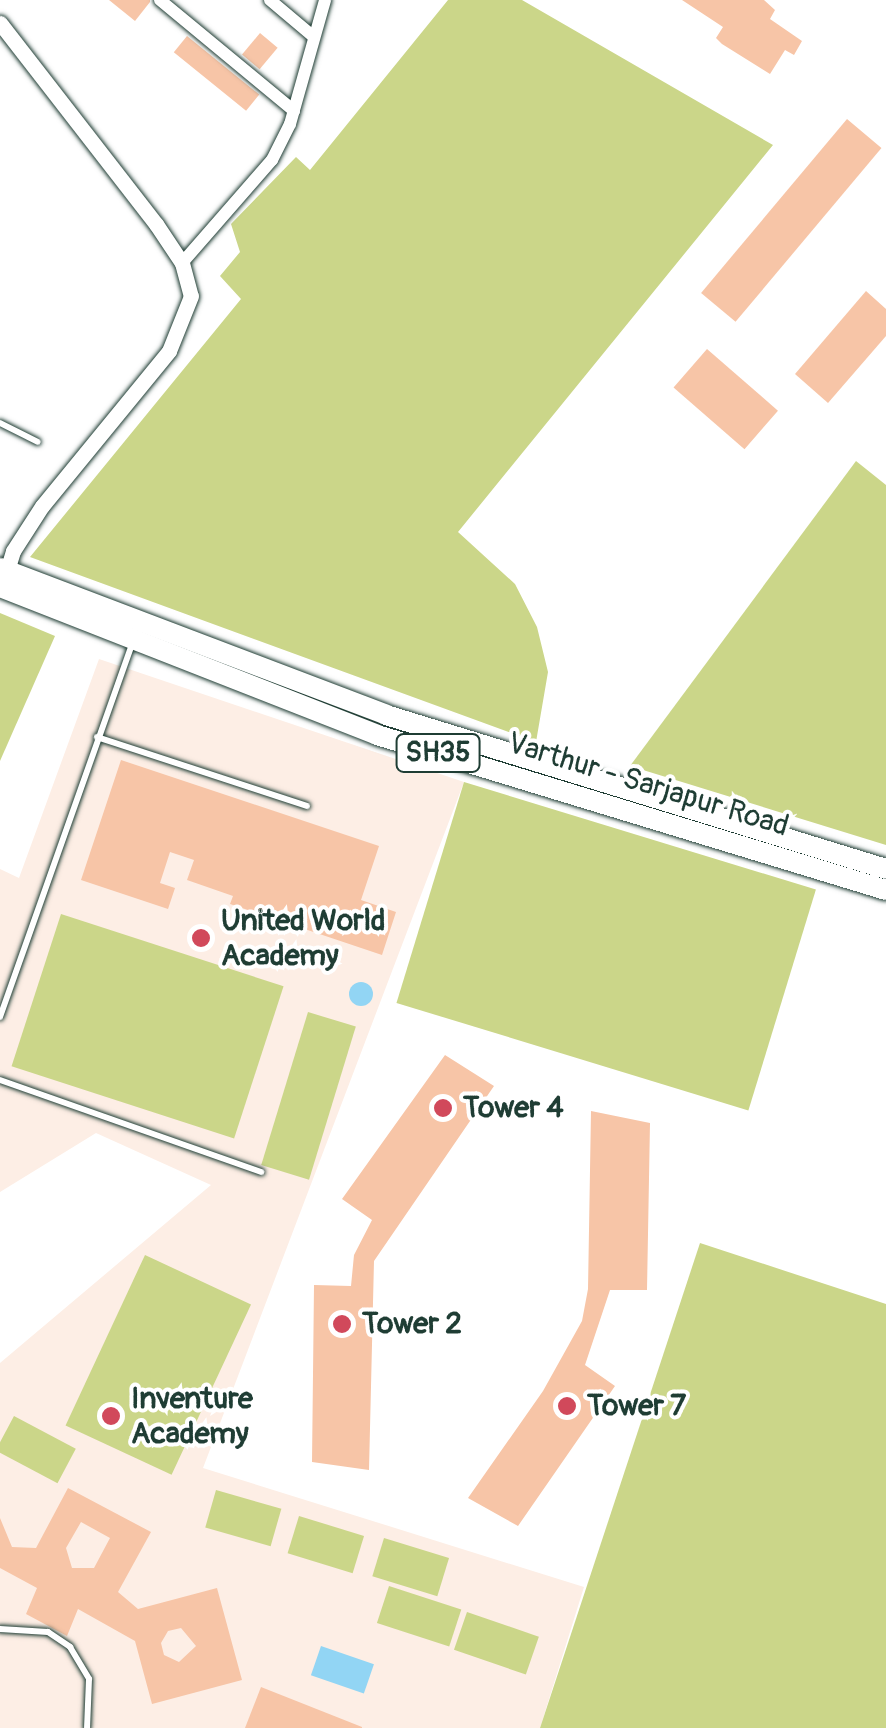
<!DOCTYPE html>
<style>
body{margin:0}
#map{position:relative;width:886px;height:1728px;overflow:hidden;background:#fff;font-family:Pangolin,sans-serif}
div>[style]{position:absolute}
.built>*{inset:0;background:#fdeee5}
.green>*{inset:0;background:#cbd689;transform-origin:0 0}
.water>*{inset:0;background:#92d5f4;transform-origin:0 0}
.round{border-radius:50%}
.building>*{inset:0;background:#f7c5a7;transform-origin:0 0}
.roads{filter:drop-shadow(0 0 2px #1f3d34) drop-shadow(0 0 2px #1f3d34)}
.service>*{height:6px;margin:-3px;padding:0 3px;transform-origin:3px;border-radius:3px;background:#fff}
.minor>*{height:12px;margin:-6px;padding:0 6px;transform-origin:6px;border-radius:6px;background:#fff}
.tertiary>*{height:15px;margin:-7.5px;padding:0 7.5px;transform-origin:7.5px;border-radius:7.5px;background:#fff}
.primary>*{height:20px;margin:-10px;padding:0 10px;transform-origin:10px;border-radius:10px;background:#fff}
.dots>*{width:28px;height:28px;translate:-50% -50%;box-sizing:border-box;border:5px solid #fff;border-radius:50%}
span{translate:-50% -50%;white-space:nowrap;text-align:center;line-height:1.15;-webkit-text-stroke:8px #fff;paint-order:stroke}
.shield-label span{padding:2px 8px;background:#fff;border:2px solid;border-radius:8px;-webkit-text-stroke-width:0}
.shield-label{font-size:28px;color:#1f3d34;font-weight:700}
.street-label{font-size:30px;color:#1f3d34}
.poi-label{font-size:30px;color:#1f3d34;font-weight:700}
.left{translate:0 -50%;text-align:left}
</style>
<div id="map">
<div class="built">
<div style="clip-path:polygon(99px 659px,464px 782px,203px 1468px,584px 1587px,540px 1728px,0 1728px,0 1363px,211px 1185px,96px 1133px,0 1192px,0 869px,19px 878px)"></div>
</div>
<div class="green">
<div style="clip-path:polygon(448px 0,522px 0,773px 145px,458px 532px,515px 584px,537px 627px,548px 672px,536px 742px,30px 557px,241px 299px,220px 276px,240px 252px,231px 224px,296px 157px,310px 170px)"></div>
<div style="clip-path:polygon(856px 461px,886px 485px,886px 845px,630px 766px)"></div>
<div style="clip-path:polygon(0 613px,55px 636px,0 761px)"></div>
<div style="left:464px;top:782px;width:368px;height:231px;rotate:17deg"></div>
<div style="left:61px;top:914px;width:234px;height:160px;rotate:18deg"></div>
<div style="left:308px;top:1012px;width:50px;height:160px;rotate:17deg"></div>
<div style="clip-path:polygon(700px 1243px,886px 1304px,886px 1728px,540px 1728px)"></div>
<div style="left:145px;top:1255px;width:117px;height:188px;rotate:25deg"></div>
<div style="left:14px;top:1416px;width:70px;height:39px;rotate:28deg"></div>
<div style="left:216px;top:1490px;width:68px;height:39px;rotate:16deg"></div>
<div style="left:299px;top:1516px;width:68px;height:39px;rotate:17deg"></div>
<div style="left:384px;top:1538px;width:68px;height:40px;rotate:17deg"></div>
<div style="left:389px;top:1586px;width:76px;height:39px;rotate:18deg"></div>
<div style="left:467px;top:1612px;width:76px;height:40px;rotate:19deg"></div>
</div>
<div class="water">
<div class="round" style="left:349px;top:982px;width:24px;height:24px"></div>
<div style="left:321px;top:1646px;width:56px;height:31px;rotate:19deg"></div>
</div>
<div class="building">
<div style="clip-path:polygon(109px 0,150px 0,150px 2px,135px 21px)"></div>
<div style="clip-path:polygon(682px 0,764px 0,775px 10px,770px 19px,802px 41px,794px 55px,785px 50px,770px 74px,722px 44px,716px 38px,723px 27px)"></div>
<div style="left:260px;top:33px;width:23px;height:28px;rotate:40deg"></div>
<div style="left:187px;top:36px;width:93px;height:21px;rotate:39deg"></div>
<div style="left:847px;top:119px;width:45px;height:227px;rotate:40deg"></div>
<div style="clip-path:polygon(866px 291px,886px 309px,886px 336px,828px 403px,795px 374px)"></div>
<div style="left:707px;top:349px;width:94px;height:51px;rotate:41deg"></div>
<div style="clip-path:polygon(121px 760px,379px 846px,361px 900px,396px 912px,382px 955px,230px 904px,233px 896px,187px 880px,194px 860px,170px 852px,160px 883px,175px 888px,168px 909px,81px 880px)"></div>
<div style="clip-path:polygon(445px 1055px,494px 1086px,374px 1261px,369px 1470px,312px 1462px,314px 1285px,351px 1286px,354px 1255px,372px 1220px,342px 1199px)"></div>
<div style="clip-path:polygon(591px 1111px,650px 1123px,647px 1290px,610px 1290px,585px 1365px,615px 1386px,518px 1526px,468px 1498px,543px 1391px,582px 1321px,588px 1289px)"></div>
<div style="clip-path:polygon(evenodd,68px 1488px,151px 1532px,118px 1592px,138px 1609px,217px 1588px,242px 1680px,152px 1704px,135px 1641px,78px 1609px,67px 1636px,26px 1614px,37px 1588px,0 1568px,0 1518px,12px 1547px,36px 1548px,68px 1488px,81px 1522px,110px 1538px,94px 1568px,72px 1568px,66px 1548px,81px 1522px,68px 1488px,181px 1628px,196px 1646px,179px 1662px,164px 1655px,161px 1643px,168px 1631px,181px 1628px)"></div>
<div style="clip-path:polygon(261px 1687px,362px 1727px,362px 1728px,245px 1728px)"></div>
</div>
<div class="roads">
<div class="service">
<div style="left:0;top:423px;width:42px;rotate:26.6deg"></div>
<div style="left:97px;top:737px;width:221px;rotate:18.2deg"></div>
<div style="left:0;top:1017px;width:398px;rotate:-70.5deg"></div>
<div style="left:0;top:1080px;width:277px;rotate:19.4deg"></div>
<div style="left:0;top:1629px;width:48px;rotate:3.6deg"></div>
<div style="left:48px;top:1632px;width:27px;rotate:34deg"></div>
<div style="left:70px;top:1647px;width:37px;rotate:59deg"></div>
<div style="left:89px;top:1679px;width:49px;rotate:92.3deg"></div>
</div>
<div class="minor">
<div style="left:160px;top:0;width:174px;rotate:39.6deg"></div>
<div style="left:270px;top:0;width:57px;rotate:40.1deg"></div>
<div style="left:182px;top:263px;width:137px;rotate:-48.9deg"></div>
<div style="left:272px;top:160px;width:40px;rotate:-63.4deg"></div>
<div style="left:290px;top:124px;width:129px;rotate:-74.2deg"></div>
</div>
<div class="tertiary">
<div style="left:0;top:23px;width:254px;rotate:52.2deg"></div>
<div style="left:156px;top:224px;width:47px;rotate:56.3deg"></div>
<div style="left:182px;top:263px;width:34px;rotate:75deg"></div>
<div style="left:191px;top:296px;width:59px;rotate:111.8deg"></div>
<div style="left:169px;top:351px;width:200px;rotate:129.3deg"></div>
<div style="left:42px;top:506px;width:54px;rotate:122.8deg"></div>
<div style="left:13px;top:551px;width:31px;rotate:107deg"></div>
</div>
<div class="primary">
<div style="left:0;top:568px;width:413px;rotate:20.8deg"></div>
<div style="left:386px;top:715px;width:523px;rotate:17.12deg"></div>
<div style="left:0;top:587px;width:405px;rotate:21.4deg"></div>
<div style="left:377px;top:735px;width:532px;rotate:16.94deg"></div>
</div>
</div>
<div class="dots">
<div style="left:201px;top:938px;background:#d1495b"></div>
<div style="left:443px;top:1108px;background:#d1495b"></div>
<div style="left:342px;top:1324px;background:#d1495b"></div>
<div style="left:567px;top:1406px;background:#d1495b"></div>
<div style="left:111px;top:1416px;background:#d1495b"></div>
</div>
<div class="shield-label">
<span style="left:438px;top:753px">SH35</span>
</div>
<div class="street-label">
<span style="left:648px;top:785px;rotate:17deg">Varthur - Sarjapur Road</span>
</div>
<div class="poi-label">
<span class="left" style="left:221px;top:938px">United World<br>Academy</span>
<span class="left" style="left:463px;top:1108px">Tower 4</span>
<span class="left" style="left:362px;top:1324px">Tower 2</span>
<span class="left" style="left:131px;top:1416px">Inventure<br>Academy</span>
<span class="left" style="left:587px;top:1406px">Tower 7</span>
</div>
</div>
